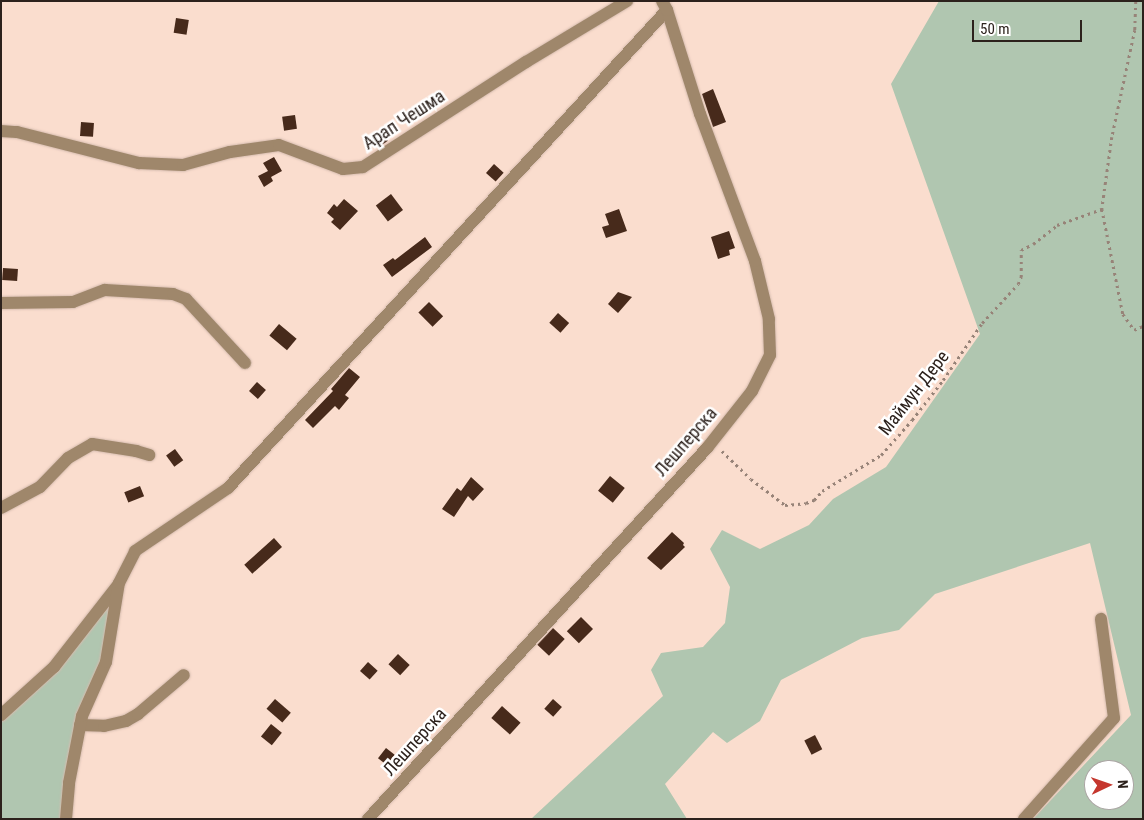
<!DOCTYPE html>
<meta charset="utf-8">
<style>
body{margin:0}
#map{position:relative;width:1144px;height:820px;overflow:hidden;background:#faddce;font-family:"Roboto Condensed",sans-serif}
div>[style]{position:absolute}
.green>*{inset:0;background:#b0c6b0}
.building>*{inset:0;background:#472a1b;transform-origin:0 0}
.path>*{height:2.5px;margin-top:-1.25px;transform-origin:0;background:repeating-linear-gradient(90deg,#978378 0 2.5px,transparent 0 6.5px)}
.roads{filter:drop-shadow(0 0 1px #d5bbae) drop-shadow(0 0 1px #d5bbae)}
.minor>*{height:12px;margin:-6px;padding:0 6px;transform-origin:6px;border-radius:6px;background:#9f876b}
span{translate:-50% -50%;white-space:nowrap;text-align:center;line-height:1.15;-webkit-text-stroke:5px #fff;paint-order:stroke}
.street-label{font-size:18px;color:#2c211c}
.frame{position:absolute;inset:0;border:2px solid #2c211c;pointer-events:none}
.north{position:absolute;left:1084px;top:760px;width:50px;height:50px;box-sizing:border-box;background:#fff;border:1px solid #aba6a4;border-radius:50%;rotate:87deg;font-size:14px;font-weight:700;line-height:20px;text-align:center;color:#2c211c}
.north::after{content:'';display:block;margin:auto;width:18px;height:22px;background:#c5372e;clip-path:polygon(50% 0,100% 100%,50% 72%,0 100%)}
.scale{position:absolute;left:972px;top:20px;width:110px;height:22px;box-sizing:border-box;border:2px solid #2c211c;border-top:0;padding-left:6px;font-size:15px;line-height:18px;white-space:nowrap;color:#2c211c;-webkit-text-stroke:4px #fff;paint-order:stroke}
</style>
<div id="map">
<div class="green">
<div style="clip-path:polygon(evenodd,939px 1px,1143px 1px,1143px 819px,1033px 819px,1131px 715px,1090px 543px,935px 594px,899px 630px,862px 638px,781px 680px,760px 721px,727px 743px,713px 732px,665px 784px,687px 819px,531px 819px,663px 696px,651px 670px,661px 653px,703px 647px,725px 623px,730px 587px,710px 549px,722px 530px,760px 549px,809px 525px,833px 499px,886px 467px,980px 334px,891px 84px,939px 1px,1094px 770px,1124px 770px,1124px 800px,1094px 800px,1094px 770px)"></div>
<div style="clip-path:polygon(119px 583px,106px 662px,82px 716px,66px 819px,1px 819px,1px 715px,54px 667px)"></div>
</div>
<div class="building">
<div style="left:176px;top:18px;width:13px;height:15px;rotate:9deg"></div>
<div style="clip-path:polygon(713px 89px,726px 122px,713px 127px,702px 94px)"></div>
<div style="left:295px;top:115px;width:14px;height:13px;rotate:82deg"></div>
<div style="left:81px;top:122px;width:13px;height:14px;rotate:4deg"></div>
<div style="left:381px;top:131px;width:12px;height:12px;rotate:55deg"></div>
<div style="clip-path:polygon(274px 157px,282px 171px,271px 177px,273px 181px,264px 187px,258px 176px,268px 171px,263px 163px)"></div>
<div style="left:494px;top:164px;width:13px;height:12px;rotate:42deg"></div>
<div style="left:391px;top:194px;width:20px;height:19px;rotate:53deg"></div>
<div style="clip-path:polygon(344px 199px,358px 211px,340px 230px,331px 222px,334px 219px,327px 213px,334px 204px,337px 207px)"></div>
<div style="clip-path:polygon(619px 209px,627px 231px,606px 238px,602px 227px,609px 225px,605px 214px)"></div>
<div style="clip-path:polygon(729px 231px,735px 248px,729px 250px,730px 255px,718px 259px,711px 237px)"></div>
<div style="clip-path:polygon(425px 237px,432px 247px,392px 277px,383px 265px,393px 258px,395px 260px)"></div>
<div style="left:3px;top:268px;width:15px;height:12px;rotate:4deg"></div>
<div style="clip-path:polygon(618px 292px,632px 297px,618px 313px,608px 304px)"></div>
<div style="left:429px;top:302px;width:20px;height:15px;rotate:45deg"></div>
<div style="left:558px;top:313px;width:15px;height:13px;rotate:42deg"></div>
<div style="left:279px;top:324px;width:23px;height:15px;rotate:40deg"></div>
<div style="clip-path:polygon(349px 368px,360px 377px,345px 395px,349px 398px,339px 410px,335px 406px,313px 428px,305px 420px,333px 391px,331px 389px)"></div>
<div style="left:257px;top:382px;width:12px;height:12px;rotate:42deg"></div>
<div style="left:175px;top:449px;width:14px;height:11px;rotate:54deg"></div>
<div style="left:610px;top:476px;width:19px;height:19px;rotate:39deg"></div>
<div style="clip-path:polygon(471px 477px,484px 489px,473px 501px,468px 496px,454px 517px,442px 509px,457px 488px,461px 491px)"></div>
<div style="left:140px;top:486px;width:11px;height:17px;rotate:68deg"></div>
<div style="clip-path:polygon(672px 532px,684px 543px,683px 545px,685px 547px,661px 570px,647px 558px)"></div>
<div style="left:274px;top:538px;width:12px;height:40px;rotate:48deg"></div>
<div style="left:581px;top:617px;width:17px;height:20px;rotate:45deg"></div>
<div style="left:553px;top:628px;width:16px;height:23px;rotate:43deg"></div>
<div style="left:398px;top:654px;width:16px;height:14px;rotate:43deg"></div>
<div style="left:368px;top:662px;width:13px;height:12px;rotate:42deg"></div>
<div style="left:275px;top:699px;width:21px;height:13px;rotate:41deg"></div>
<div style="left:553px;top:699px;width:12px;height:13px;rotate:42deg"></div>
<div style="left:502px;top:706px;width:25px;height:16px;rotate:42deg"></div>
<div style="left:271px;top:724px;width:14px;height:16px;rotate:39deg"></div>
<div style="left:815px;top:735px;width:16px;height:12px;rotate:63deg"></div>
<div style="left:386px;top:748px;width:11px;height:13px;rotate:38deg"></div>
</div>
<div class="path">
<div style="left:1136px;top:1px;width:29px;rotate:92deg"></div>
<div style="left:1135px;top:30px;width:109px;rotate:102.1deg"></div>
<div style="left:1112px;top:137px;width:73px;rotate:97.9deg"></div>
<div style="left:1102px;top:209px;width:107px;rotate:78.7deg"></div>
<div style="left:1123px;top:314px;width:19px;rotate:55deg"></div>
<div style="left:1134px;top:330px;width:10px;rotate:-24deg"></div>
<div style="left:722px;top:451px;width:40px;rotate:44deg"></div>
<div style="left:751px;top:479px;width:43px;rotate:37.4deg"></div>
<div style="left:785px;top:505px;width:21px;rotate:-5deg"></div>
<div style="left:806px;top:503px;width:9px;rotate:-21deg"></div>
<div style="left:814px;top:500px;width:12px;rotate:-48deg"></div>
<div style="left:822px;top:491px;width:69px;rotate:-31.4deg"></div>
<div style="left:881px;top:455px;width:47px;rotate:-48.5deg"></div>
<div style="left:912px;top:420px;width:51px;rotate:-52.2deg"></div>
<div style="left:943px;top:380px;width:69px;rotate:-55.6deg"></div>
<div style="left:982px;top:323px;width:53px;rotate:-47.3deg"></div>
<div style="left:1018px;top:284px;width:8px;rotate:-67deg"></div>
<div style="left:1021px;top:277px;width:27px;rotate:-90deg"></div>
<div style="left:1021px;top:250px;width:13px;rotate:-27deg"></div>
<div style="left:1033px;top:244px;width:31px;rotate:-38deg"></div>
<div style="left:1057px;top:225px;width:48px;rotate:-19.6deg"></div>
</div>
<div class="roads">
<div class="minor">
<div style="left:1px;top:131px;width:16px;rotate:4deg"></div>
<div style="left:17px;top:132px;width:126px;rotate:14.3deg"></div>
<div style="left:139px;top:163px;width:44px;rotate:2.6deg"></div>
<div style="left:183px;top:165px;width:49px;rotate:-15.5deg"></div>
<div style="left:230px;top:152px;width:49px;rotate:-8.1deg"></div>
<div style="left:279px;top:145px;width:68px;rotate:20.6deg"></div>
<div style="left:343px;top:169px;width:20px;rotate:-6deg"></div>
<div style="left:363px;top:167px;width:194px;rotate:-32.8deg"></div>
<div style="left:526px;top:62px;width:118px;rotate:-31.1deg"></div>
<div style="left:1px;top:303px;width:72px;rotate:-0.8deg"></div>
<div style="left:73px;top:302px;width:34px;rotate:-21deg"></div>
<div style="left:105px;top:290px;width:68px;rotate:3.4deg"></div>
<div style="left:173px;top:294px;width:14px;rotate:21deg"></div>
<div style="left:186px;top:299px;width:87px;rotate:47.3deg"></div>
<div style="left:1px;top:508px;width:44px;rotate:-28.3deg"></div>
<div style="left:40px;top:487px;width:40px;rotate:-46deg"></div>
<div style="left:68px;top:458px;width:28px;rotate:-30deg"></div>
<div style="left:92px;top:444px;width:45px;rotate:9deg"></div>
<div style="left:136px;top:451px;width:14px;rotate:17deg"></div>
<div style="left:1px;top:715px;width:72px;rotate:-42.2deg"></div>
<div style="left:54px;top:667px;width:104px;rotate:-52deg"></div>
<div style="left:80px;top:725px;width:24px;rotate:2deg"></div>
<div style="left:104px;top:726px;width:23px;rotate:-13deg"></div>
<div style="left:126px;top:721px;width:14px;rotate:-30deg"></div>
<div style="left:138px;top:714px;width:60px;rotate:-40.3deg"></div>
<div style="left:66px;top:819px;width:36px;rotate:-85deg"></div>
<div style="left:69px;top:783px;width:68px;rotate:-79deg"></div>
<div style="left:82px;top:716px;width:59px;rotate:-66deg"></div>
<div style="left:106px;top:662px;width:80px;rotate:-80.7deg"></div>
<div style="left:119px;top:583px;width:36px;rotate:-63deg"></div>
<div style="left:135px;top:551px;width:112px;rotate:-34.1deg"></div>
<div style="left:228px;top:488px;width:649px;rotate:-47.44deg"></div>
<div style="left:368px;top:819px;width:503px;rotate:-47.58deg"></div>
<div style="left:707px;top:448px;width:73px;rotate:-51.7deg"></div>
<div style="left:752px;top:391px;width:40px;rotate:-63.4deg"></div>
<div style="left:770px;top:355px;width:36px;rotate:-92deg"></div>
<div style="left:769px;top:319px;width:60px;rotate:-103.6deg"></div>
<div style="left:755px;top:261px;width:157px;rotate:-110.5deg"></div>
<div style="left:700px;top:114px;width:109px;rotate:-107.6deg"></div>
<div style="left:667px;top:10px;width:10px;rotate:-119deg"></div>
<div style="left:1024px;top:819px;width:135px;rotate:-48.3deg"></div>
<div style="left:1114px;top:718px;width:100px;rotate:-97.5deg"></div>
</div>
</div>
<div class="street-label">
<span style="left:404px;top:120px;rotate:-33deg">Арап Чешма</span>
<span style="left:914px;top:393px;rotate:-52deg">Маймун Дере</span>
<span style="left:686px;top:442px;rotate:-49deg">Лешперска</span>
<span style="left:415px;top:742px;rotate:-48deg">Лешперска</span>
</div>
<div class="frame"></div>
<div class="north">N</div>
<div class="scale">50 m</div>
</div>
